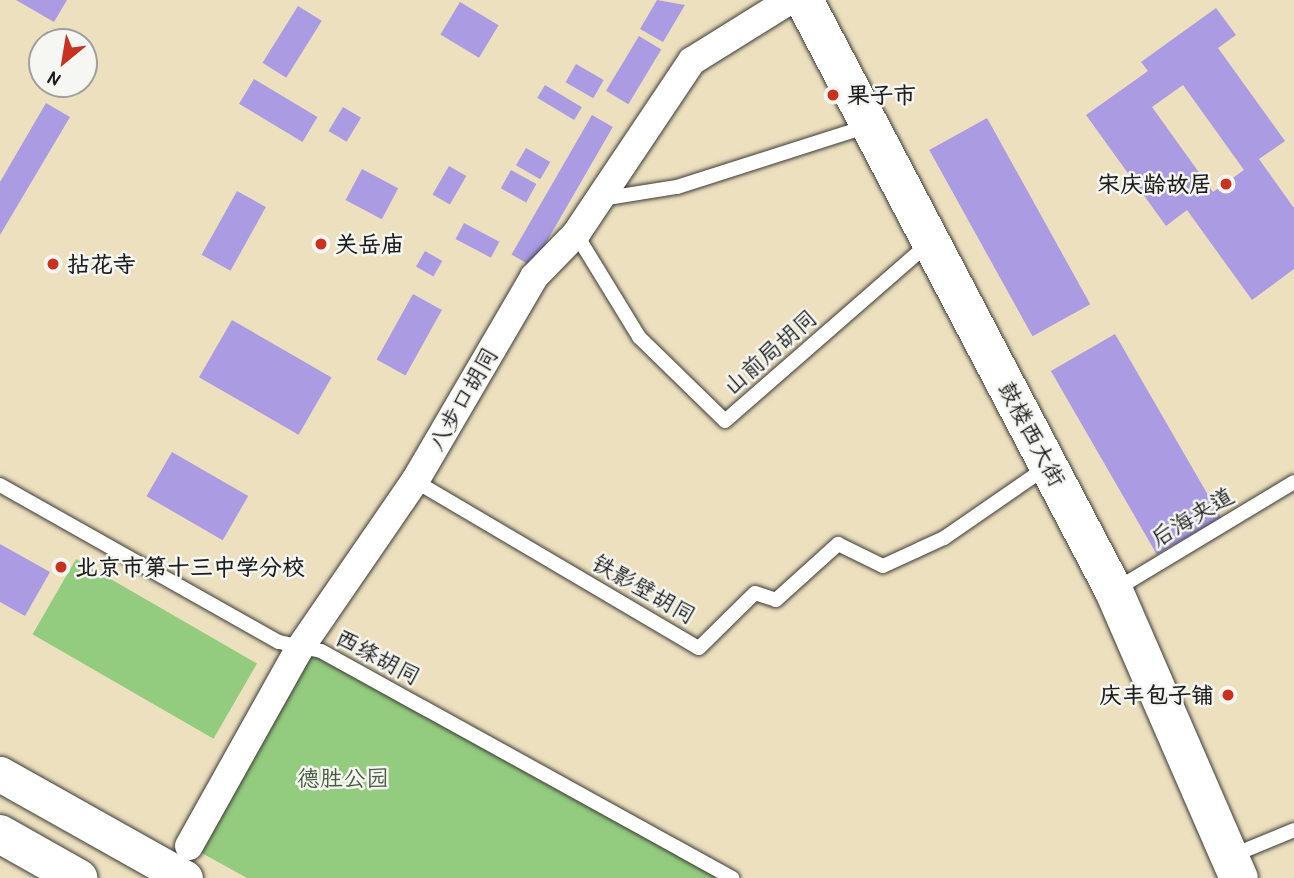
<!DOCTYPE html>
<meta charset="utf-8">
<style>
body{margin:0}
#map{position:relative;width:1294px;height:878px;overflow:hidden;background:#ece0bf;font-family:"Patrick Hand","LXGW WenKai TC",sans-serif}
div>[style]{position:absolute}
.green>*{inset:0;background:#93cc7f;transform-origin:0 0}
.building>*{inset:0;background:#aa9be3;transform-origin:0 0}
.roads{filter:drop-shadow(0 0 2px #3b3934) drop-shadow(0 0 2px #3b3934)}
.service>*{height:14px;margin:-7px;padding:0 7px;transform-origin:7px;border-radius:7px;background:#fff}
.minor>*{height:28px;margin:-14px;padding:0 14px;transform-origin:14px;border-radius:14px;background:#fff}
.tertiary>*{height:35px;margin:-17.5px;padding:0 17.5px;transform-origin:17.5px;border-radius:17.5px;background:#fff}
.secondary>*{height:38px;margin:-19px;padding:0 19px;transform-origin:19px;border-radius:19px;background:#fff}
.trunk>*{height:38px;margin:-19px;padding:0 19px;transform-origin:19px;border-radius:19px;background:#fff}
.dots>*{width:19px;height:19px;translate:-50% -50%;box-sizing:border-box;border:4px solid #f6f6f2;border-radius:50%}
span{translate:-50% -50%;white-space:nowrap;text-align:center;line-height:1.15;-webkit-text-stroke:5px #f6f6f2;paint-order:stroke}
.poi-label{font-size:23px;color:#1c1c1c;font-weight:700}
.left{translate:0 -50%;text-align:left}
.right{translate:-100% -50%;text-align:right}
.street-label{font-size:23px;color:#1c1c1c}
.park-label{font-size:23px;color:#465a3f}
.north{position:absolute;left:28px;top:28px;width:70px;height:70px;box-sizing:border-box;background:#f6f6f2;border:2px solid #9f9f9c;border-radius:50%;rotate:210deg;font-size:19px;font-weight:700;line-height:28px;text-align:center;color:#1c1c1c}
.north::after{content:'';display:block;margin:auto;width:24px;height:32px;background:#c8321e;clip-path:polygon(50% 0,100% 100%,50% 72%,0 100%)}
</style>
<div id="map">
<div class="green">
<div style="left:76px;top:559px;width:209px;height:87px;rotate:30deg"></div>
<div style="clip-path:polygon(298px 651px,321px 651px,733px 878px,247px 878px,189px 846px)"></div>
</div>
<div class="building">
<div style="clip-path:polygon(16px 0,67px 0,54px 22px)"></div>
<div style="clip-path:polygon(657px 0,685px 5px,663px 42px,640px 29px)"></div>
<div style="left:460px;top:2px;width:45px;height:38px;rotate:31deg"></div>
<div style="left:298px;top:6px;width:28px;height:67px;rotate:32deg"></div>
<div style="clip-path:polygon(evenodd,1216px 8px,1236px 35px,1218px 48px,1285px 141px,1259px 159px,1294px 208px,1294px 269px,1252px 300px,1187px 210px,1166px 226px,1086px 115px,1148px 71px,1141px 62px,1216px 8px,1183px 85px,1244px 170px,1213px 192px,1152px 107px,1183px 85px)"></div>
<div style="left:639px;top:36px;width:26px;height:64px;rotate:31deg"></div>
<div style="left:576px;top:64px;width:32px;height:21px;rotate:30deg"></div>
<div style="left:254px;top:79px;width:74px;height:29px;rotate:31deg"></div>
<div style="left:545px;top:85px;width:43px;height:15px;rotate:31deg"></div>
<div style="clip-path:polygon(46px 103px,70px 117px,0 235px,0 182px)"></div>
<div style="left:343px;top:107px;width:21px;height:28px;rotate:31deg"></div>
<div style="left:592px;top:115px;width:24px;height:161px;rotate:30deg"></div>
<div style="left:987px;top:118px;width:213px;height:66px;rotate:61deg"></div>
<div style="left:526px;top:148px;width:28px;height:20px;rotate:30deg"></div>
<div style="left:449px;top:166px;width:20px;height:33px;rotate:30deg"></div>
<div style="left:362px;top:169px;width:41px;height:35px;rotate:28deg"></div>
<div style="left:511px;top:170px;width:29px;height:21px;rotate:29deg"></div>
<div style="left:237px;top:191px;width:33px;height:73px;rotate:29deg"></div>
<div style="left:464px;top:223px;width:40px;height:18px;rotate:28deg"></div>
<div style="left:425px;top:251px;width:20px;height:18px;rotate:30deg"></div>
<div style="left:413px;top:294px;width:33px;height:75px;rotate:29deg"></div>
<div style="left:232px;top:320px;width:115px;height:66px;rotate:30deg"></div>
<div style="left:1115px;top:334px;width:212px;height:74px;rotate:60deg"></div>
<div style="left:172px;top:452px;width:88px;height:51px;rotate:30deg"></div>
<div style="clip-path:polygon(0 544px,50px 572px,25px 616px,0 602px)"></div>
</div>
<div class="roads">
<div class="service">
<div style="left:601px;top:199px;width:77px;rotate:-9deg"></div>
<div style="left:677px;top:187px;width:201px;rotate:-17.7deg"></div>
<div style="left:576px;top:234px;width:121px;rotate:58.5deg"></div>
<div style="left:639px;top:337px;width:120px;rotate:44.3deg"></div>
<div style="left:725px;top:421px;width:272px;rotate:-41.1deg"></div>
<div style="left:415px;top:481px;width:329px;rotate:30.5deg"></div>
<div style="left:699px;top:648px;width:78px;rotate:-44.5deg"></div>
<div style="left:755px;top:593px;width:22px;rotate:18deg"></div>
<div style="left:776px;top:600px;width:84px;rotate:-42.1deg"></div>
<div style="left:838px;top:544px;width:50px;rotate:26.1deg"></div>
<div style="left:883px;top:566px;width:67px;rotate:-24.7deg"></div>
<div style="left:944px;top:538px;width:125px;rotate:-34.6deg"></div>
<div style="left:0;top:485px;width:320px;rotate:29.4deg"></div>
<div style="left:279px;top:642px;width:43px;rotate:12.1deg"></div>
<div style="left:321px;top:651px;width:470px;rotate:28.9deg"></div>
<div style="left:1115px;top:590px;width:209px;rotate:-31.1deg"></div>
<div style="left:1231px;top:856px;width:68px;rotate:-22.4deg"></div>
</div>
<div class="minor">
<div style="left:189px;top:846px;width:223px;rotate:-60.8deg"></div>
<div style="left:298px;top:651px;width:206px;rotate:-55.5deg"></div>
<div style="left:415px;top:481px;width:236px;rotate:-59.7deg"></div>
<div style="left:534px;top:277px;width:60px;rotate:-45.7deg"></div>
<div style="left:576px;top:234px;width:208px;rotate:-56.2deg"></div>
<div style="left:692px;top:61px;width:115px;rotate:-31.9deg"></div>
</div>
<div class="tertiary">
<div style="left:0;top:774px;width:212px;rotate:29.3deg"></div>
</div>
<div class="secondary">
<div style="left:804px;top:0;width:667px;rotate:62.32deg"></div>
<div style="left:1114px;top:591px;width:313px;rotate:66.5deg"></div>
</div>
<div class="trunk">
<div style="left:0;top:834px;width:90px;rotate:29.4deg"></div>
</div>
</div>
<div class="dots">
<div style="left:833px;top:95px;background:#c8321e"></div>
<div style="left:1226px;top:184px;background:#c8321e"></div>
<div style="left:321px;top:244px;background:#c8321e"></div>
<div style="left:53px;top:264px;background:#c8321e"></div>
<div style="left:61px;top:567px;background:#c8321e"></div>
<div style="left:1228px;top:695px;background:#c8321e"></div>
</div>
<div class="poi-label">
<span class="left" style="left:847px;top:95px">果子市</span>
<span class="right" style="left:1212px;top:184px">宋庆龄故居</span>
<span class="left" style="left:335px;top:244px">关岳庙</span>
<span class="left" style="left:67px;top:264px">拈花寺</span>
<span class="left" style="left:75px;top:567px">北京市第十三中学分校</span>
<span class="right" style="left:1214px;top:695px">庆丰包子铺</span>
</div>
<div class="street-label">
<span style="left:770px;top:352px;rotate:-41deg">山前局胡同</span>
<span style="left:463px;top:399px;rotate:-60deg">八步口胡同</span>
<span style="left:1032px;top:434px;rotate:62deg">鼓楼西大街</span>
<span style="left:1192px;top:517px;rotate:-31deg">后海夹道</span>
<span style="left:644px;top:589px;rotate:30deg">铁影壁胡同</span>
<span style="left:378px;top:657px;rotate:28deg">西绦胡同</span>
</div>
<div class="park-label">
<span style="left:343px;top:778px">德胜公园</span>
</div>
<div class="north">N</div>
</div>
